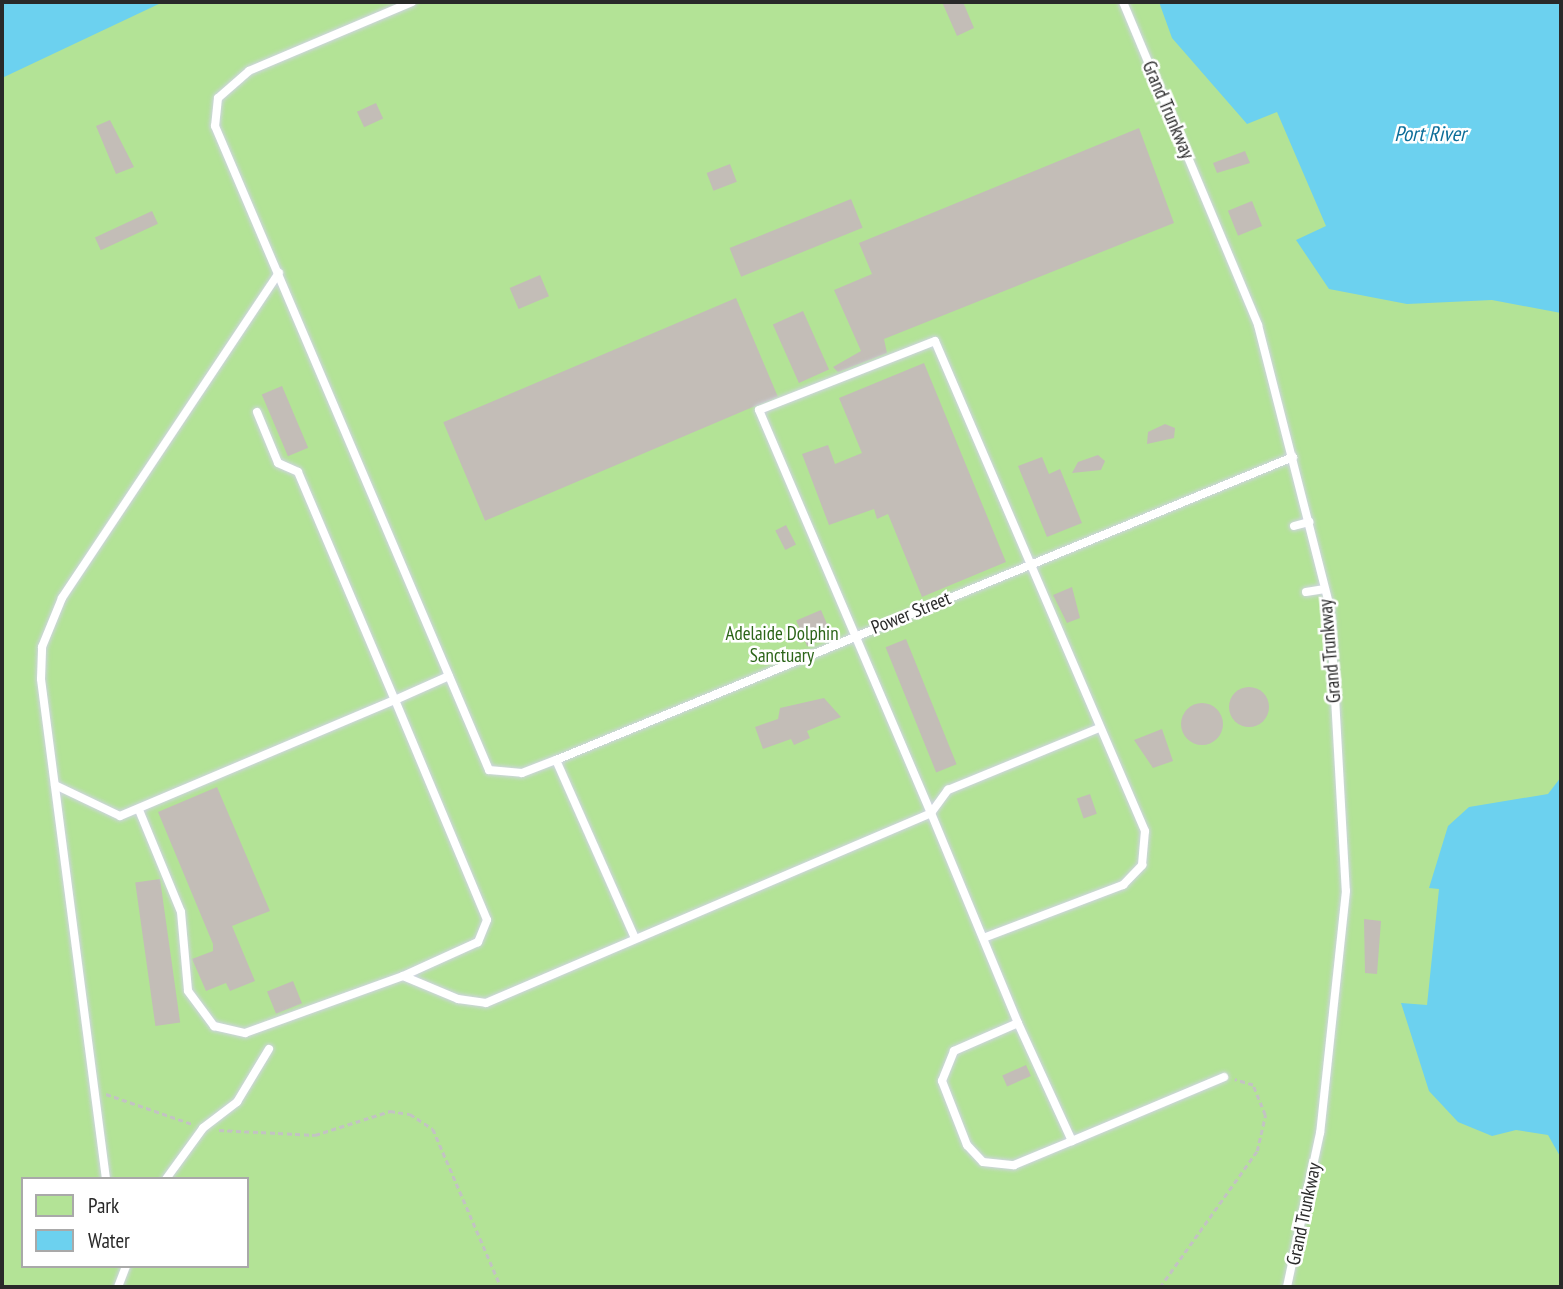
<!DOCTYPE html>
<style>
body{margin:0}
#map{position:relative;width:1563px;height:1289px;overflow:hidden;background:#ebe3da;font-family:"PT Sans Narrow",sans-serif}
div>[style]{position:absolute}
.green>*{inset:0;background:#b3e396}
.water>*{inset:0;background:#6cd1ef}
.building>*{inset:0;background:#c3bdb7;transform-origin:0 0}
.round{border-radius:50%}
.path>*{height:2.5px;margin-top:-1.25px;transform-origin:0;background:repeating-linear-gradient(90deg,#c3c3c3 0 5px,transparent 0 8.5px)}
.roads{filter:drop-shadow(0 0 2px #cfd4e2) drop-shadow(0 0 2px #cfd4e2)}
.lane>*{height:8px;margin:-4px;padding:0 4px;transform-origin:4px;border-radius:4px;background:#fff}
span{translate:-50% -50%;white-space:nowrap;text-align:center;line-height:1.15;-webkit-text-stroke:5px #fff;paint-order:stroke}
.street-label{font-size:19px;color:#292929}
.park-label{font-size:19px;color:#2c6519}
.water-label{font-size:21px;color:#0d6e99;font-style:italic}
.frame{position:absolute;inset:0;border:4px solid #292929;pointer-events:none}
.legend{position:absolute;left:21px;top:1177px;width:228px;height:91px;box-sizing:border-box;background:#fff;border:2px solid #a9a9a9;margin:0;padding:9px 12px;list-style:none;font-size:21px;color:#292929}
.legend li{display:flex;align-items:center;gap:14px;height:35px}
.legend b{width:35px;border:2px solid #a9a9a9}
</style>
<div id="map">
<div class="green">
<div style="clip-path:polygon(evenodd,2px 2px,1561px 2px,1561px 1287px,2px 1287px,2px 2px,23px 1179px,247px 1179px,247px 1266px,23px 1266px,23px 1179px)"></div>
</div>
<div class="water">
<div style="clip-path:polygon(2px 2px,163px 2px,2px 78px)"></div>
<div style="clip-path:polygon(1159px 2px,1561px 2px,1561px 313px,1492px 300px,1407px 304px,1329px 289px,1296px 240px,1326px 226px,1277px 112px,1247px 124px,1172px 38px)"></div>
<div style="clip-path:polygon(1561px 777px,1561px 1158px,1548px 1135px,1516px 1130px,1492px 1136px,1458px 1122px,1429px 1091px,1401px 1003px,1427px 1005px,1439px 889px,1429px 888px,1448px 826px,1469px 807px,1548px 794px)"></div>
</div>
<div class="building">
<div style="clip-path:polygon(942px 2px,963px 2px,974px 28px,957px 36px)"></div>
<div style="left:376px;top:103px;width:17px;height:21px;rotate:65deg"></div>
<div style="clip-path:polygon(110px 120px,134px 167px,116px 174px,96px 126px)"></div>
<div style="clip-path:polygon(1139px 128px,1174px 223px,884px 339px,887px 353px,838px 372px,833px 367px,861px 351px,834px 290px,872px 274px,859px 243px)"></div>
<div style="clip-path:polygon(1245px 151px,1250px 163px,1217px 173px,1213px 163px)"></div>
<div style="left:730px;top:164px;width:19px;height:25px;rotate:69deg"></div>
<div style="left:851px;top:199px;width:31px;height:131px;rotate:68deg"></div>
<div style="left:1252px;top:201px;width:27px;height:26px;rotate:68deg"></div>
<div style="left:152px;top:211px;width:14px;height:63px;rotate:65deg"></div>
<div style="left:540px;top:275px;width:23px;height:33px;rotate:67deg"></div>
<div style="left:736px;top:298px;width:107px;height:318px;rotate:67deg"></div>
<div style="left:803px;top:311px;width:64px;height:33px;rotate:66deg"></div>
<div style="clip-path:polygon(924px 363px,1006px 562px,922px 597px,888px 514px,877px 519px,874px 509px,829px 525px,802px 454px,828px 445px,835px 464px,862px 453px,839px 398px)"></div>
<div style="left:282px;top:386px;width:67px;height:22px;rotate:67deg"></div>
<div style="clip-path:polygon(1165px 424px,1175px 428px,1174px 438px,1147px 444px,1148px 432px)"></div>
<div style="clip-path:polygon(1098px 455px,1105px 461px,1101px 470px,1072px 473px,1078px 462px)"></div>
<div style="clip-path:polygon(1042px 457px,1049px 474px,1060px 469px,1082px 523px,1047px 537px,1018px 466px)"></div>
<div style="left:786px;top:525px;width:22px;height:12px;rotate:63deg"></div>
<div style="clip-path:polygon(1072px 587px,1080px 618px,1067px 623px,1053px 595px)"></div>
<div style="left:821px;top:610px;width:28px;height:27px;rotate:67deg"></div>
<div style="left:906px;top:639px;width:135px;height:22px;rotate:68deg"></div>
<div class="round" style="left:1229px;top:687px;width:40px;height:40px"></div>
<div style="clip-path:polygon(824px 698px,841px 717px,807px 731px,810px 738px,794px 745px,791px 739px,763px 749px,755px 727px,778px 719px,780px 708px)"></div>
<div class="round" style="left:1181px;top:703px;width:42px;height:42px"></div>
<div style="clip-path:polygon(1162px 729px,1173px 761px,1153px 768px,1134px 740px)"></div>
<div style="clip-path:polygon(217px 787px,270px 911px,232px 926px,255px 981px,230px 991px,226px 983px,206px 991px,192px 959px,213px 951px,213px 944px,158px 812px)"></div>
<div style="left:1090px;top:794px;width:21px;height:14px;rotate:71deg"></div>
<div style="left:160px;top:879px;width:145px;height:25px;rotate:82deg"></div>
<div style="clip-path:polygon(1364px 919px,1381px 921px,1377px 974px,1365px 973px)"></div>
<div style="left:293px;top:981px;width:24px;height:28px;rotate:68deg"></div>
<div style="left:1026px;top:1065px;width:12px;height:26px;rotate:66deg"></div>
</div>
<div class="path">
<div style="left:106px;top:1094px;width:91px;rotate:19.2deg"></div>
<div style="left:219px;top:1130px;width:96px;rotate:3deg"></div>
<div style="left:315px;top:1135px;width:79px;rotate:-17.7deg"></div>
<div style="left:390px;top:1111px;width:20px;rotate:9deg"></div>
<div style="left:410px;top:1114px;width:27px;rotate:33deg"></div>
<div style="left:433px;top:1129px;width:172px;rotate:66.7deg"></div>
<div style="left:1160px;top:1287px;width:167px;rotate:-54.5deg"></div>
<div style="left:1257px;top:1151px;width:37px;rotate:-77deg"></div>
<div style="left:1265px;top:1115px;width:32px;rotate:-112deg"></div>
<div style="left:1253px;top:1085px;width:19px;rotate:-164deg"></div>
</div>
<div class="roads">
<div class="lane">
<div style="left:412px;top:2px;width:177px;rotate:157.1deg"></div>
<div style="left:249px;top:71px;width:41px;rotate:138.9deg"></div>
<div style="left:218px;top:98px;width:28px;rotate:96deg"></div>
<div style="left:215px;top:126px;width:700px;rotate:66.95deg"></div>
<div style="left:489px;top:770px;width:33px;rotate:5deg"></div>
<div style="left:522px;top:773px;width:36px;rotate:-21deg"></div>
<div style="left:556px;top:760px;width:797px;rotate:-22.35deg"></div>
<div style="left:1123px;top:2px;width:350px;rotate:67.3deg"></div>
<div style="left:1258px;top:325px;width:292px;rotate:75.7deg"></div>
<div style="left:1330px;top:608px;width:283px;rotate:86.8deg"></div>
<div style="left:1346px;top:891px;width:243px;rotate:96.1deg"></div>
<div style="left:1320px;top:1133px;width:157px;rotate:102.1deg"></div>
<div style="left:257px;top:412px;width:55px;rotate:67.6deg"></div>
<div style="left:278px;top:463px;width:22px;rotate:24deg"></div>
<div style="left:298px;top:472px;width:248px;rotate:67deg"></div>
<div style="left:395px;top:700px;width:59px;rotate:-24deg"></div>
<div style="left:1294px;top:526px;width:16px;rotate:-15deg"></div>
<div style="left:1306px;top:592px;width:19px;rotate:-9deg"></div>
<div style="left:556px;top:760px;width:195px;rotate:66.1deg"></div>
<div style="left:55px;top:785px;width:72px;rotate:25.5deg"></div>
<div style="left:120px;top:816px;width:298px;rotate:-22.9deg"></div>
<div style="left:395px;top:700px;width:238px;rotate:67.3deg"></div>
<div style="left:487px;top:920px;width:24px;rotate:112deg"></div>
<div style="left:478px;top:942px;width:82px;rotate:155.6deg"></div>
<div style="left:139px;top:810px;width:110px;rotate:67.6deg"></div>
<div style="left:181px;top:912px;width:79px;rotate:84.9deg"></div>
<div style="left:188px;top:991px;width:44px;rotate:53.4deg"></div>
<div style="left:214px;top:1026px;width:32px;rotate:13deg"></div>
<div style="left:245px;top:1033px;width:168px;rotate:-19.8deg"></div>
<div style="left:403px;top:976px;width:60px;rotate:22.7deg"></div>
<div style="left:458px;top:999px;width:28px;rotate:8deg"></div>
<div style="left:486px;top:1003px;width:484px;rotate:-23.1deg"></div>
<div style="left:931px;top:813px;width:227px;rotate:67.5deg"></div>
<div style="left:986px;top:937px;width:147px;rotate:-20.8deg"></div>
<div style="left:1123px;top:885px;width:28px;rotate:-46deg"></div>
<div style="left:1142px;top:865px;width:34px;rotate:-85deg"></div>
<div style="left:1145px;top:831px;width:533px;rotate:-113.2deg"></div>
<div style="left:935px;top:341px;width:189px;rotate:158.6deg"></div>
<div style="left:759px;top:410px;width:438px;rotate:66.9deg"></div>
<div style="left:931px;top:813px;width:29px;rotate:-54deg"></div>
<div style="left:948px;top:790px;width:163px;rotate:-22.3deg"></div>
<div style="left:1072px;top:1141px;width:130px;rotate:-114.6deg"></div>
<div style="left:1018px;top:1023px;width:70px;rotate:156.4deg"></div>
<div style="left:954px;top:1051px;width:32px;rotate:112deg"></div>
<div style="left:942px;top:1081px;width:69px;rotate:68.7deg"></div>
<div style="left:967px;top:1145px;width:23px;rotate:47deg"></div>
<div style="left:983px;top:1162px;width:31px;rotate:6deg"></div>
<div style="left:1014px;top:1165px;width:63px;rotate:-22.5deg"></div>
<div style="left:1072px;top:1141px;width:165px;rotate:-22.8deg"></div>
<div style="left:106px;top:1179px;width:504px;rotate:-97.41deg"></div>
<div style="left:41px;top:679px;width:32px;rotate:-88deg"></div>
<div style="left:42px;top:647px;width:53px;rotate:-67.8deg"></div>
<div style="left:62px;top:598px;width:391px;rotate:-56.3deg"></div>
<div style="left:166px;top:1179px;width:63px;rotate:-54deg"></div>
<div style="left:203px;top:1128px;width:43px;rotate:-37.4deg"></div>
<div style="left:237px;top:1102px;width:62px;rotate:-58.9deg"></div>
<div style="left:118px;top:1287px;width:22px;rotate:-69deg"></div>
</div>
</div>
<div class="street-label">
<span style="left:1168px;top:110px;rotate:67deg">Grand Trunkway</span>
<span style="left:911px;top:613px;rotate:-22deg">Power Street</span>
<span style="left:1330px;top:651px;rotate:-95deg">Grand Trunkway</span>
<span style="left:1304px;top:1214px;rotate:-78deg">Grand Trunkway</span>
</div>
<div class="park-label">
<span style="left:782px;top:645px">Adelaide Dolphin<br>Sanctuary</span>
</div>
<div class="water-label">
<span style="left:1430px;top:134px">Port River</span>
</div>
<div class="frame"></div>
<ul class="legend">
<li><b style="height:19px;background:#b3e396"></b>Park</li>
<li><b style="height:19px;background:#6cd1ef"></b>Water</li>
</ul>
</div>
